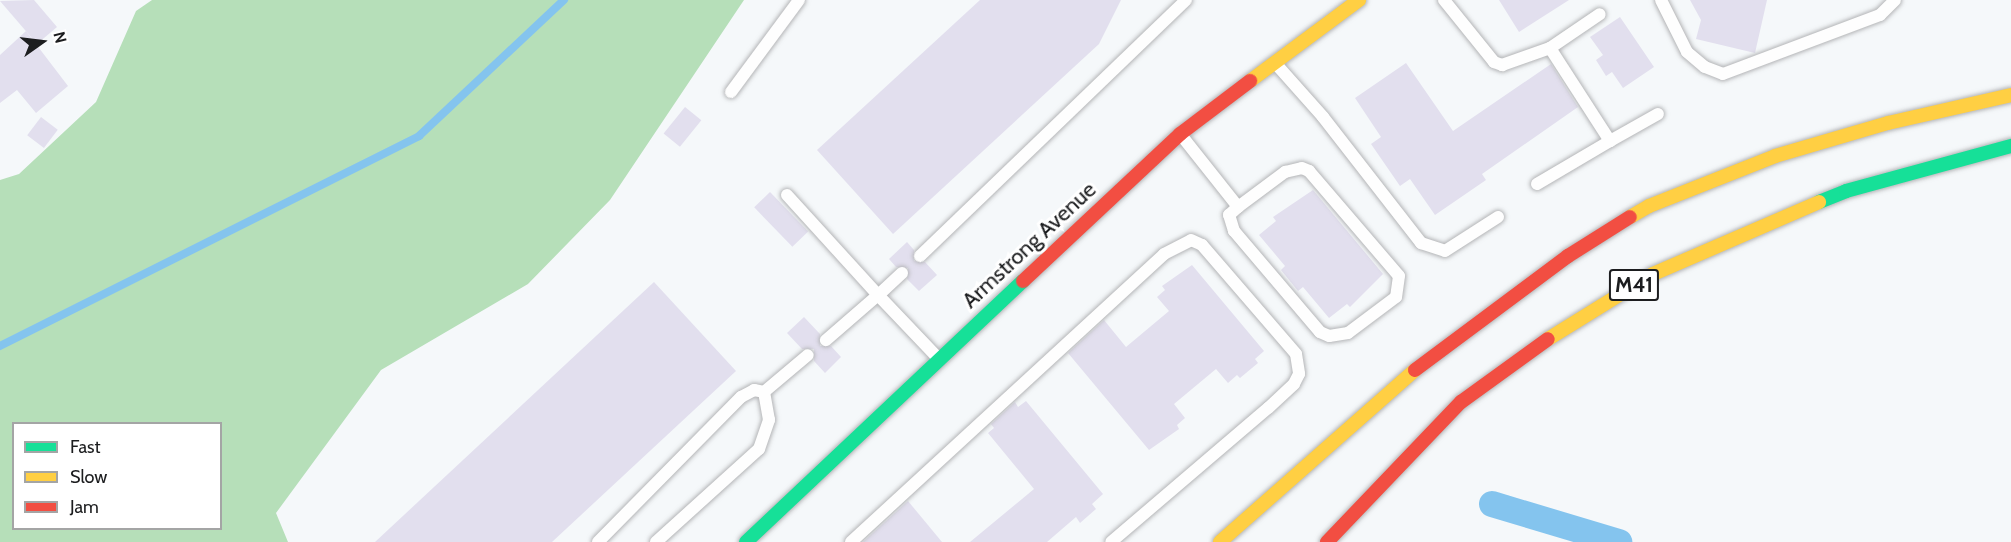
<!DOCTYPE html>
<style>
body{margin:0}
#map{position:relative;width:2011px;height:542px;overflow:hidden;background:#f5f8fa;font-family:Cabin,sans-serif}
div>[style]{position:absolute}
.forest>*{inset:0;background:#b6dfb9}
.stream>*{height:8px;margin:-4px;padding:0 4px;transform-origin:4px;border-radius:4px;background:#84c4ee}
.canal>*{height:26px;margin:-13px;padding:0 13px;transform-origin:13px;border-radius:13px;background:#84c4ee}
.building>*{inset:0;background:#e2dfee;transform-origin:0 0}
.roads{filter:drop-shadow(0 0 2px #b4b5b7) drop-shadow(0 0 2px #b4b5b7)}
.lane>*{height:12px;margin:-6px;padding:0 6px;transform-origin:6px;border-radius:6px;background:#fefefe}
.fast>*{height:14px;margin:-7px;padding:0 7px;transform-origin:7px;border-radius:7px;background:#16e098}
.slow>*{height:14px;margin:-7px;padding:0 7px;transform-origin:7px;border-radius:7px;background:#ffcf43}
.jam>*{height:14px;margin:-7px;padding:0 7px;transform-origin:7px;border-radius:7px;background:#f24e42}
span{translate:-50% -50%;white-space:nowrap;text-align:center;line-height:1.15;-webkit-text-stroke:6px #fff;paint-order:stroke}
.shield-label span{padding:2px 4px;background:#fff;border:2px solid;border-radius:4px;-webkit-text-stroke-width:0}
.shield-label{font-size:21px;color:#1c1d1f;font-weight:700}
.street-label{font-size:22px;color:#1c1d1f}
.legend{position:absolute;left:12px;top:422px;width:210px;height:108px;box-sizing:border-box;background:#fff;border:2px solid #a4a5a5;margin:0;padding:8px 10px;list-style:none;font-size:18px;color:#1c1d1f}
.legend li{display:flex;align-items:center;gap:12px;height:30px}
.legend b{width:30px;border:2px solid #a4a5a5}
.north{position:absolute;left:12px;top:12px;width:60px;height:60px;-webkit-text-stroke:4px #fff;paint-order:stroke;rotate:76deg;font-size:16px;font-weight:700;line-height:24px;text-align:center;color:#1c1d1f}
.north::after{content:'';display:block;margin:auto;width:21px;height:27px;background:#1c1d1f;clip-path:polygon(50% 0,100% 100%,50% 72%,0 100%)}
</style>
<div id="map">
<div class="forest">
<div style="clip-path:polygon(evenodd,152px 0,744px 0,610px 200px,528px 284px,381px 370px,276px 513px,288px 542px,0 542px,0 180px,19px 174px,96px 102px,136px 11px,152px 0,14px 424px,220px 424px,220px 528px,14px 528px,14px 424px)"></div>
</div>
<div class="stream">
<div style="left:0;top:346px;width:469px;rotate:-26.6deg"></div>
<div style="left:419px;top:136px;width:199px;rotate:-43.2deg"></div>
</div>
<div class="canal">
<div style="left:1492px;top:504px;width:133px;rotate:16.7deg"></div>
</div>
<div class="building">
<div style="clip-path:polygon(34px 0,57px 27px,37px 44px,0 1px)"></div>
<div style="clip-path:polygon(980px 0,1121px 0,1099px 44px,893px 234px,817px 150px)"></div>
<div style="clip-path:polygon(1499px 0,1569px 0,1519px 32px)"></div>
<div style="clip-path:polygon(1690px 0,1767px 0,1755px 53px,1696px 39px,1701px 20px)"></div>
<div style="clip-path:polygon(1620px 17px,1654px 67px,1623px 88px,1612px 72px,1606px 76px,1596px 60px,1603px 55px,1590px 37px)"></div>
<div style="clip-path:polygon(26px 31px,68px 86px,36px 113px,17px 90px,0 103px,0 55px)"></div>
<div style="clip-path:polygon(1406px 63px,1453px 131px,1551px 64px,1578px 107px,1482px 174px,1486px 180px,1435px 215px,1410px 179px,1400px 186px,1371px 144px,1381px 137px,1355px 98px)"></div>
<div style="left:685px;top:107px;width:21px;height:34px;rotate:39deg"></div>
<div style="left:41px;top:117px;width:21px;height:23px;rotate:37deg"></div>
<div style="clip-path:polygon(1313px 190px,1383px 274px,1350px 307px,1347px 304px,1329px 318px,1303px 287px,1298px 291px,1281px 270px,1285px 266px,1259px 235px,1276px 221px,1273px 217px)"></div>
<div style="left:770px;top:192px;width:55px;height:22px;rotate:46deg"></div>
<div style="clip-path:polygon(907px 242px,914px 250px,914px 261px,925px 262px,937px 275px,919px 291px,907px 279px,908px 268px,896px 267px,889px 259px)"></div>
<div style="clip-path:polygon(1192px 265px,1264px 351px,1255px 359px,1258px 363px,1240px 378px,1237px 375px,1228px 383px,1216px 369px,1174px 404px,1185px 418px,1177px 425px,1179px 429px,1149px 450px,1068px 353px,1104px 320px,1126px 347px,1169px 311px,1157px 297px,1165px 290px,1162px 286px)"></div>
<div style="clip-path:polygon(654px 282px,736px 371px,552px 542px,375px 542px)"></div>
<div style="clip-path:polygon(804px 317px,820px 334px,820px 346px,831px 346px,841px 357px,825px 373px,814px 361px,814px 349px,802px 349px,787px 333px)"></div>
<div style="clip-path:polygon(1026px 401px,1103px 494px,1092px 504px,1096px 509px,1080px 523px,1076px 517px,1047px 542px,970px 542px,1034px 489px,988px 433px,994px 428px,991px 424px,1015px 402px,1018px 407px)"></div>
<div style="clip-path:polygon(908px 501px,942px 542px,863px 542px)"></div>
</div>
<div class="roads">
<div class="lane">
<div style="left:1444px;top:0;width:80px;rotate:51.1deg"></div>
<div style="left:1494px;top:62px;width:9px;rotate:21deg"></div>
<div style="left:1502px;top:65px;width:51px;rotate:-19.5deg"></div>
<div style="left:1550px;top:48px;width:60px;rotate:-34.2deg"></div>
<div style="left:1661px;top:0;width:58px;rotate:63.4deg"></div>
<div style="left:1687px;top:52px;width:23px;rotate:40deg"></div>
<div style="left:1705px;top:67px;width:19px;rotate:21deg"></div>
<div style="left:1723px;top:74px;width:168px;rotate:-20.6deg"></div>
<div style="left:1880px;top:15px;width:21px;rotate:-45deg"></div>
<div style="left:1550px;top:48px;width:111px;rotate:57.2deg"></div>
<div style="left:1610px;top:141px;width:55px;rotate:-29.4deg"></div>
<div style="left:1276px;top:64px;width:71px;rotate:48.4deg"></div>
<div style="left:1323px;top:117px;width:160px;rotate:52.1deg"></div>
<div style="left:1421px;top:243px;width:25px;rotate:18deg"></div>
<div style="left:1445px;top:251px;width:63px;rotate:-32.7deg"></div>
<div style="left:731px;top:92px;width:114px;rotate:-53.5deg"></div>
<div style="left:1181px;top:135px;width:92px;rotate:51.6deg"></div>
<div style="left:1238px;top:207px;width:59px;rotate:-36.7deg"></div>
<div style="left:1285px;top:172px;width:17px;rotate:-13deg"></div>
<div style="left:1302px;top:168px;width:8px;rotate:23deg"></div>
<div style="left:1309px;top:171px;width:138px;rotate:49.4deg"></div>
<div style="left:1399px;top:276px;width:21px;rotate:98deg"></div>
<div style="left:1396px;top:297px;width:60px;rotate:143.1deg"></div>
<div style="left:1348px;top:333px;width:19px;rotate:171deg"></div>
<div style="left:1329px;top:336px;width:10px;rotate:-156deg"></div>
<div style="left:1320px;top:332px;width:133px;rotate:-130.4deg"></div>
<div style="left:1234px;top:231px;width:17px;rotate:-107deg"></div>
<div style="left:1229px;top:215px;width:12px;rotate:-42deg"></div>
<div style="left:1537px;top:184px;width:85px;rotate:-30.5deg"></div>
<div style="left:787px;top:195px;width:135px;rotate:47.7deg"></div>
<div style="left:878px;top:295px;width:69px;rotate:139.1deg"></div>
<div style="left:920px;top:256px;width:369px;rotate:-43.9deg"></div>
<div style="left:902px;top:273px;width:33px;rotate:137deg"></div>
<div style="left:878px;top:295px;width:87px;rotate:46.4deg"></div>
<div style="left:598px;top:542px;width:204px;rotate:-45.4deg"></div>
<div style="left:741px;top:397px;width:15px;rotate:-28deg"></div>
<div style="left:754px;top:390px;width:10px;rotate:11deg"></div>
<div style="left:764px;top:392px;width:57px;rotate:-40.1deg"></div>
<div style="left:656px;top:542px;width:139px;rotate:-42.1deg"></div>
<div style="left:759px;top:449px;width:31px;rotate:-71deg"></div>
<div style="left:769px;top:420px;width:28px;rotate:-100deg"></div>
<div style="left:851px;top:542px;width:425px;rotate:-42.6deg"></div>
<div style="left:1164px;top:254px;width:30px;rotate:-27deg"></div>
<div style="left:1191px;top:240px;width:12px;rotate:24deg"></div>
<div style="left:1202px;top:245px;width:144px;rotate:49.2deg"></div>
<div style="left:1296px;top:354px;width:20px;rotate:81deg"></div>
<div style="left:1299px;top:374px;width:11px;rotate:117deg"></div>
<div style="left:1294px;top:384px;width:35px;rotate:137deg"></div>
<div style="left:1268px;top:408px;width:206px;rotate:139.5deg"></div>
</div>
<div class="fast">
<div style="left:1819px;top:202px;width:29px;rotate:-22deg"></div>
<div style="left:1846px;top:191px;width:171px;rotate:-15.3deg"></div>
<div style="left:746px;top:542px;width:381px;rotate:-43.3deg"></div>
</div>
<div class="slow">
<div style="left:1250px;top:81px;width:136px;rotate:-36.6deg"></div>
<div style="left:1630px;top:217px;width:22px;rotate:-30deg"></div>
<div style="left:1649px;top:206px;width:136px;rotate:-21.6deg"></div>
<div style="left:1775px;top:156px;width:118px;rotate:-16.3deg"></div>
<div style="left:1888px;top:123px;width:126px;rotate:-12.8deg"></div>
<div style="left:1548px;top:339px;width:123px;rotate:-31.8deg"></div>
<div style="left:1653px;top:274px;width:181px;rotate:-23.4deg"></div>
<div style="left:1220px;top:542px;width:260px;rotate:-41.4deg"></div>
</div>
<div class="jam">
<div style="left:1023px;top:281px;width:215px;rotate:-43.1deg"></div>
<div style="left:1180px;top:134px;width:88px;rotate:-37.1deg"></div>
<div style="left:1415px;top:370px;width:191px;rotate:-36.7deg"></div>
<div style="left:1568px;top:256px;width:73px;rotate:-32.2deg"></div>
<div style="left:1327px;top:542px;width:194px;rotate:-46.3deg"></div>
<div style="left:1461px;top:402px;width:107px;rotate:-35.9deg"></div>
</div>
</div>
<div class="shield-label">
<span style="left:1634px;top:285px">M41</span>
</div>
<div class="street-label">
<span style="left:1029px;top:245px;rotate:-43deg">Armstrong Avenue</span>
</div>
<ul class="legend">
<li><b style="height:8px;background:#16e098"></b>Fast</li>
<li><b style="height:8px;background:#ffcf43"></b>Slow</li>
<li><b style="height:8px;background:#f24e42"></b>Jam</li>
</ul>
<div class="north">N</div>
</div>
